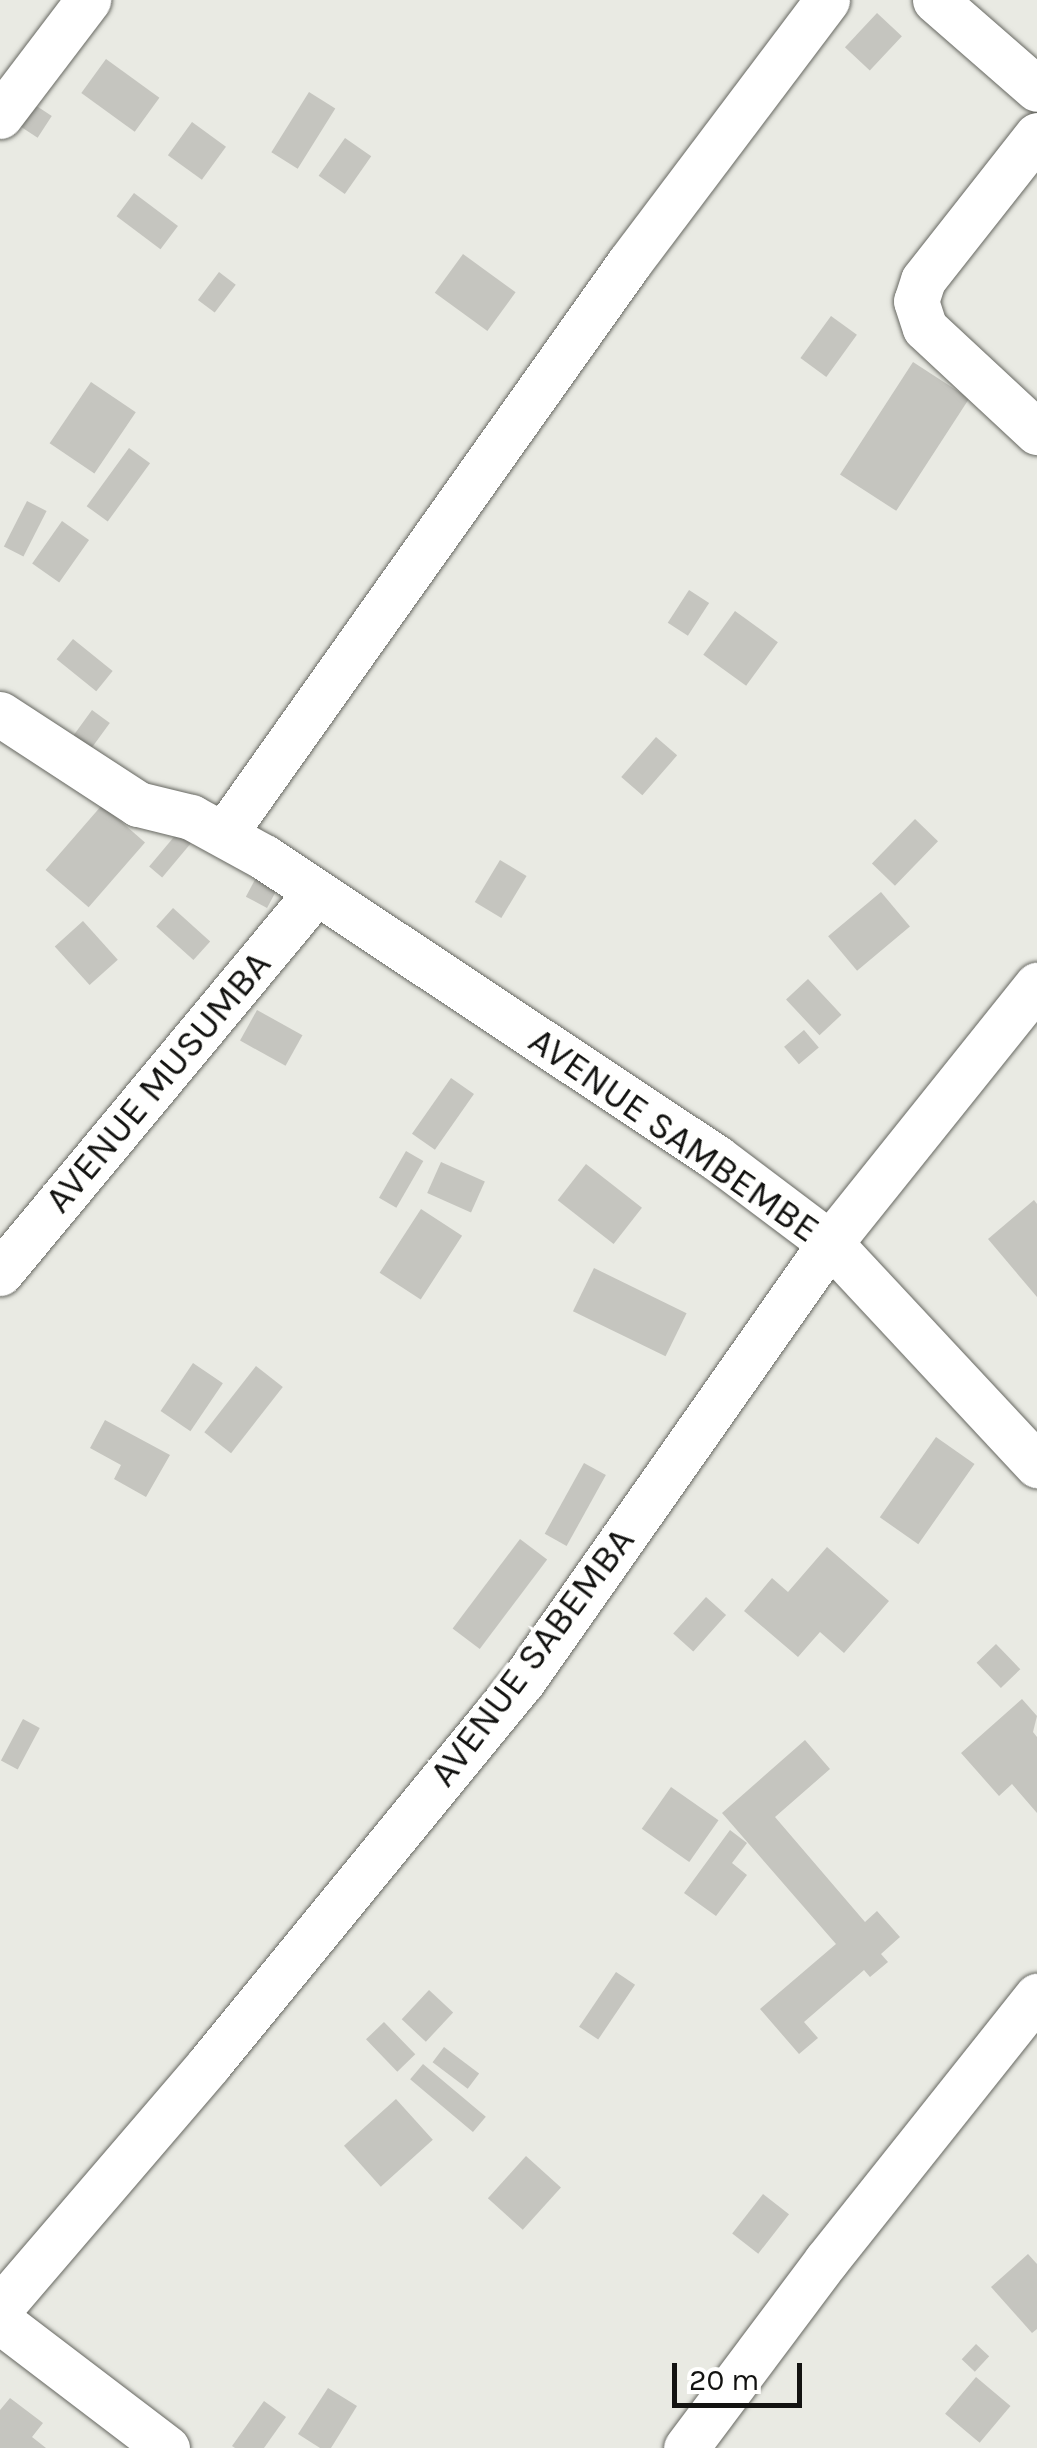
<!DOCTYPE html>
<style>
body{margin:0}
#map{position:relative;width:1037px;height:2448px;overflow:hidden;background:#e9eae3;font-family:Karla,sans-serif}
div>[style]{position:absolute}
.building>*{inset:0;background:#c5c5bf;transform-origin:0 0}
.roads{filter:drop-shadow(0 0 2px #666761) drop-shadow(0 0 2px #666761)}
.minor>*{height:45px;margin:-22.5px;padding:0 22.5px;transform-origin:22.5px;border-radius:22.5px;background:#fff}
span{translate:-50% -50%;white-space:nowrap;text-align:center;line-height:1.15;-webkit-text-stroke:9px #fffffe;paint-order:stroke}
.street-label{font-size:38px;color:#131311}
.scale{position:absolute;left:672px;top:2363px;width:130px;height:45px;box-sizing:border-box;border:5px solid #131311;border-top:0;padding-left:12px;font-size:30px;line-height:35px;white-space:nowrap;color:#131311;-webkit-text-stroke:8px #fffffe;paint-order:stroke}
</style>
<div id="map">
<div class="building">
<div style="left:877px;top:13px;width:34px;height:47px;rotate:43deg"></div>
<div style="left:106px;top:59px;width:66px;height:42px;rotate:36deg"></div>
<div style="left:309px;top:92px;width:31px;height:71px;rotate:32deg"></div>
<div style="left:35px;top:105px;width:20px;height:26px;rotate:33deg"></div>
<div style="left:192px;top:122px;width:42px;height:41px;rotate:36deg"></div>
<div style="left:345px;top:138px;width:32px;height:46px;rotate:35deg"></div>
<div style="left:134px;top:193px;width:55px;height:29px;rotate:37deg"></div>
<div style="left:463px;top:254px;width:65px;height:48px;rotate:36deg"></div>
<div style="left:219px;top:272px;width:21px;height:35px;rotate:37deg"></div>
<div style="left:831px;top:316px;width:32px;height:52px;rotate:36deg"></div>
<div style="left:913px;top:362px;width:67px;height:134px;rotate:33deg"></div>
<div style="left:91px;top:382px;width:54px;height:74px;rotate:34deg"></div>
<div style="left:129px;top:448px;width:26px;height:72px;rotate:36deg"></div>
<div style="left:27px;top:501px;width:22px;height:51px;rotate:27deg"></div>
<div style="left:62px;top:521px;width:33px;height:52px;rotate:35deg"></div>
<div style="left:689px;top:590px;width:24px;height:39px;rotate:33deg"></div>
<div style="left:735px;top:611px;width:53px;height:54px;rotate:36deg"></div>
<div style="left:73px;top:639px;width:51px;height:26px;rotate:39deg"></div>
<div style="left:92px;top:710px;width:22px;height:39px;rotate:36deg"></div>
<div style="left:656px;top:737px;width:28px;height:53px;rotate:41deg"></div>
<div style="left:102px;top:805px;width:57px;height:86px;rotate:41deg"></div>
<div style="left:189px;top:819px;width:17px;height:62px;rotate:40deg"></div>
<div style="left:915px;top:819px;width:32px;height:62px;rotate:44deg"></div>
<div style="left:500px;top:860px;width:31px;height:49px;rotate:31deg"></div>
<div style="left:259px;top:872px;width:24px;height:28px;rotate:28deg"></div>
<div style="left:881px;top:892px;width:45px;height:69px;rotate:50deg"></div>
<div style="left:173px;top:908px;width:50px;height:25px;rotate:42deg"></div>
<div style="left:83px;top:921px;width:52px;height:38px;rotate:48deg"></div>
<div style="left:808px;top:979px;width:49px;height:30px;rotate:47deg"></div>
<div style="left:257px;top:1010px;width:52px;height:35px;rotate:29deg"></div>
<div style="left:804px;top:1030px;width:23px;height:26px;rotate:50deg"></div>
<div style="left:451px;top:1078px;width:28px;height:68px;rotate:35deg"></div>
<div style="left:406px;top:1151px;width:20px;height:54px;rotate:30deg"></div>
<div style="left:441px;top:1162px;width:48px;height:34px;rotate:24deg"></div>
<div style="left:586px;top:1164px;width:71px;height:46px;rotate:38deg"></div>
<div style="clip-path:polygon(1034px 1200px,1037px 1204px,1037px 1297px,988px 1239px)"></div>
<div style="left:421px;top:1209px;width:49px;height:76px;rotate:33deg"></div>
<div style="left:594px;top:1268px;width:103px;height:48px;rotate:26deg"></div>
<div style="left:193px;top:1363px;width:36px;height:58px;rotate:34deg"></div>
<div style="left:256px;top:1366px;width:34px;height:84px;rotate:38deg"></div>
<div style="clip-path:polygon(105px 1420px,170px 1455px,146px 1497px,114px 1479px,121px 1465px,90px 1448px)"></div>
<div style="left:936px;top:1437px;width:47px;height:98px;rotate:35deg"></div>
<div style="left:584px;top:1463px;width:25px;height:81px;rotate:29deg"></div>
<div style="left:520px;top:1539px;width:34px;height:112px;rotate:37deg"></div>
<div style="clip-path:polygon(827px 1547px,889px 1601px,844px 1653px,820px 1632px,798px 1657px,744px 1611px,772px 1578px,788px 1592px)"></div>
<div style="left:706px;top:1597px;width:27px;height:49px;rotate:42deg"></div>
<div style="left:996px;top:1644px;width:35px;height:27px;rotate:46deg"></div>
<div style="clip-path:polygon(1022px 1699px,1037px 1716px,1033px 1732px,1037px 1737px,1037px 1813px,1012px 1784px,999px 1796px,961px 1753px)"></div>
<div style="left:23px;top:1719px;width:19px;height:47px;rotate:28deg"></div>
<div style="clip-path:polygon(805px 1740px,830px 1769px,775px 1817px,865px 1922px,877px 1911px,900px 1937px,881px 1954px,888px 1962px,870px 1977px,864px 1970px,804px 2022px,818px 2038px,799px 2054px,760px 2009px,836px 1944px,722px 1813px)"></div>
<div style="left:671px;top:1787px;width:58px;height:51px;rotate:35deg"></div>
<div style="clip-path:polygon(730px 1830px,747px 1843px,732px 1863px,747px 1875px,716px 1916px,684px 1893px)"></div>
<div style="left:616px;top:1972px;width:23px;height:66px;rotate:34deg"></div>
<div style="left:429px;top:1990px;width:33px;height:40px;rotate:43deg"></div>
<div style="left:384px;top:2022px;width:45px;height:25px;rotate:46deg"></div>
<div style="left:444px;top:2047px;width:44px;height:19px;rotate:37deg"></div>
<div style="left:423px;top:2064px;width:82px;height:20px;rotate:40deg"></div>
<div style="left:396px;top:2099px;width:55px;height:70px;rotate:48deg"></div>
<div style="left:526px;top:2156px;width:47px;height:57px;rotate:42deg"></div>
<div style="left:763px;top:2194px;width:33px;height:50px;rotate:38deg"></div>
<div style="clip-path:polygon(1028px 2254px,1037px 2264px,1037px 2329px,1032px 2333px,991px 2287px)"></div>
<div style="left:976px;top:2344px;width:18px;height:21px;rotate:43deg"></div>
<div style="left:976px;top:2377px;width:45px;height:48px;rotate:40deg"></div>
<div style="clip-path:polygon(328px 2388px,357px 2406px,331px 2448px,320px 2448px,298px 2434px)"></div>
<div style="clip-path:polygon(10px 2398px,43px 2423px,32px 2437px,46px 2448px,0 2448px,0 2410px)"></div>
<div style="clip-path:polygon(264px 2401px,286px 2417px,264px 2448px,235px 2448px,232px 2446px)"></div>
</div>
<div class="roads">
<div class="minor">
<div style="left:935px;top:0;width:135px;rotate:41.1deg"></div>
<div style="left:0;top:116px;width:146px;rotate:-52.8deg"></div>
<div style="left:1037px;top:135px;width:184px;rotate:128.2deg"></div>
<div style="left:923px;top:280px;width:22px;rotate:108deg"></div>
<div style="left:916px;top:301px;width:28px;rotate:72deg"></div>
<div style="left:925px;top:328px;width:153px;rotate:42.9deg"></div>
<div style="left:0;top:714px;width:165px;rotate:33.1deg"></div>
<div style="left:138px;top:804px;width:55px;rotate:13.8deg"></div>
<div style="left:191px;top:817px;width:83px;rotate:28.7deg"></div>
<div style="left:264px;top:857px;width:544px;rotate:33.6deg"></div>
<div style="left:717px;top:1158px;width:141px;rotate:37deg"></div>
<div style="left:830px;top:1243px;width:304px;rotate:47deg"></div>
<div style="left:224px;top:834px;width:700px;rotate:-54.65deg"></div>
<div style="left:629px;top:263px;width:329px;rotate:-53deg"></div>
<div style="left:0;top:1273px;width:495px;rotate:-50.3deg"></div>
<div style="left:0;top:2308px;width:321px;rotate:-49.4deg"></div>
<div style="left:209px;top:2064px;width:494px;rotate:-50.7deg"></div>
<div style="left:522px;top:1682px;width:536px;rotate:-54.95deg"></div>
<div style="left:830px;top:1243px;width:331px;rotate:-51.3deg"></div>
<div style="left:0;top:2321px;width:210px;rotate:37.3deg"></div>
<div style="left:686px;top:2448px;width:234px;rotate:-53.2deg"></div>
<div style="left:826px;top:2261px;width:339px;rotate:-51.5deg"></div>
</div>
</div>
<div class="street-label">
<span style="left:158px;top:1082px;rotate:-50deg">AVENUE MUSUMBA</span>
<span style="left:674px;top:1135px;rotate:35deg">AVENUE SAMBEMBE</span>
<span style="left:532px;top:1657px;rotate:-53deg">AVENUE SABEMBA</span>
</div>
<div class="scale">20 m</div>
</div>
